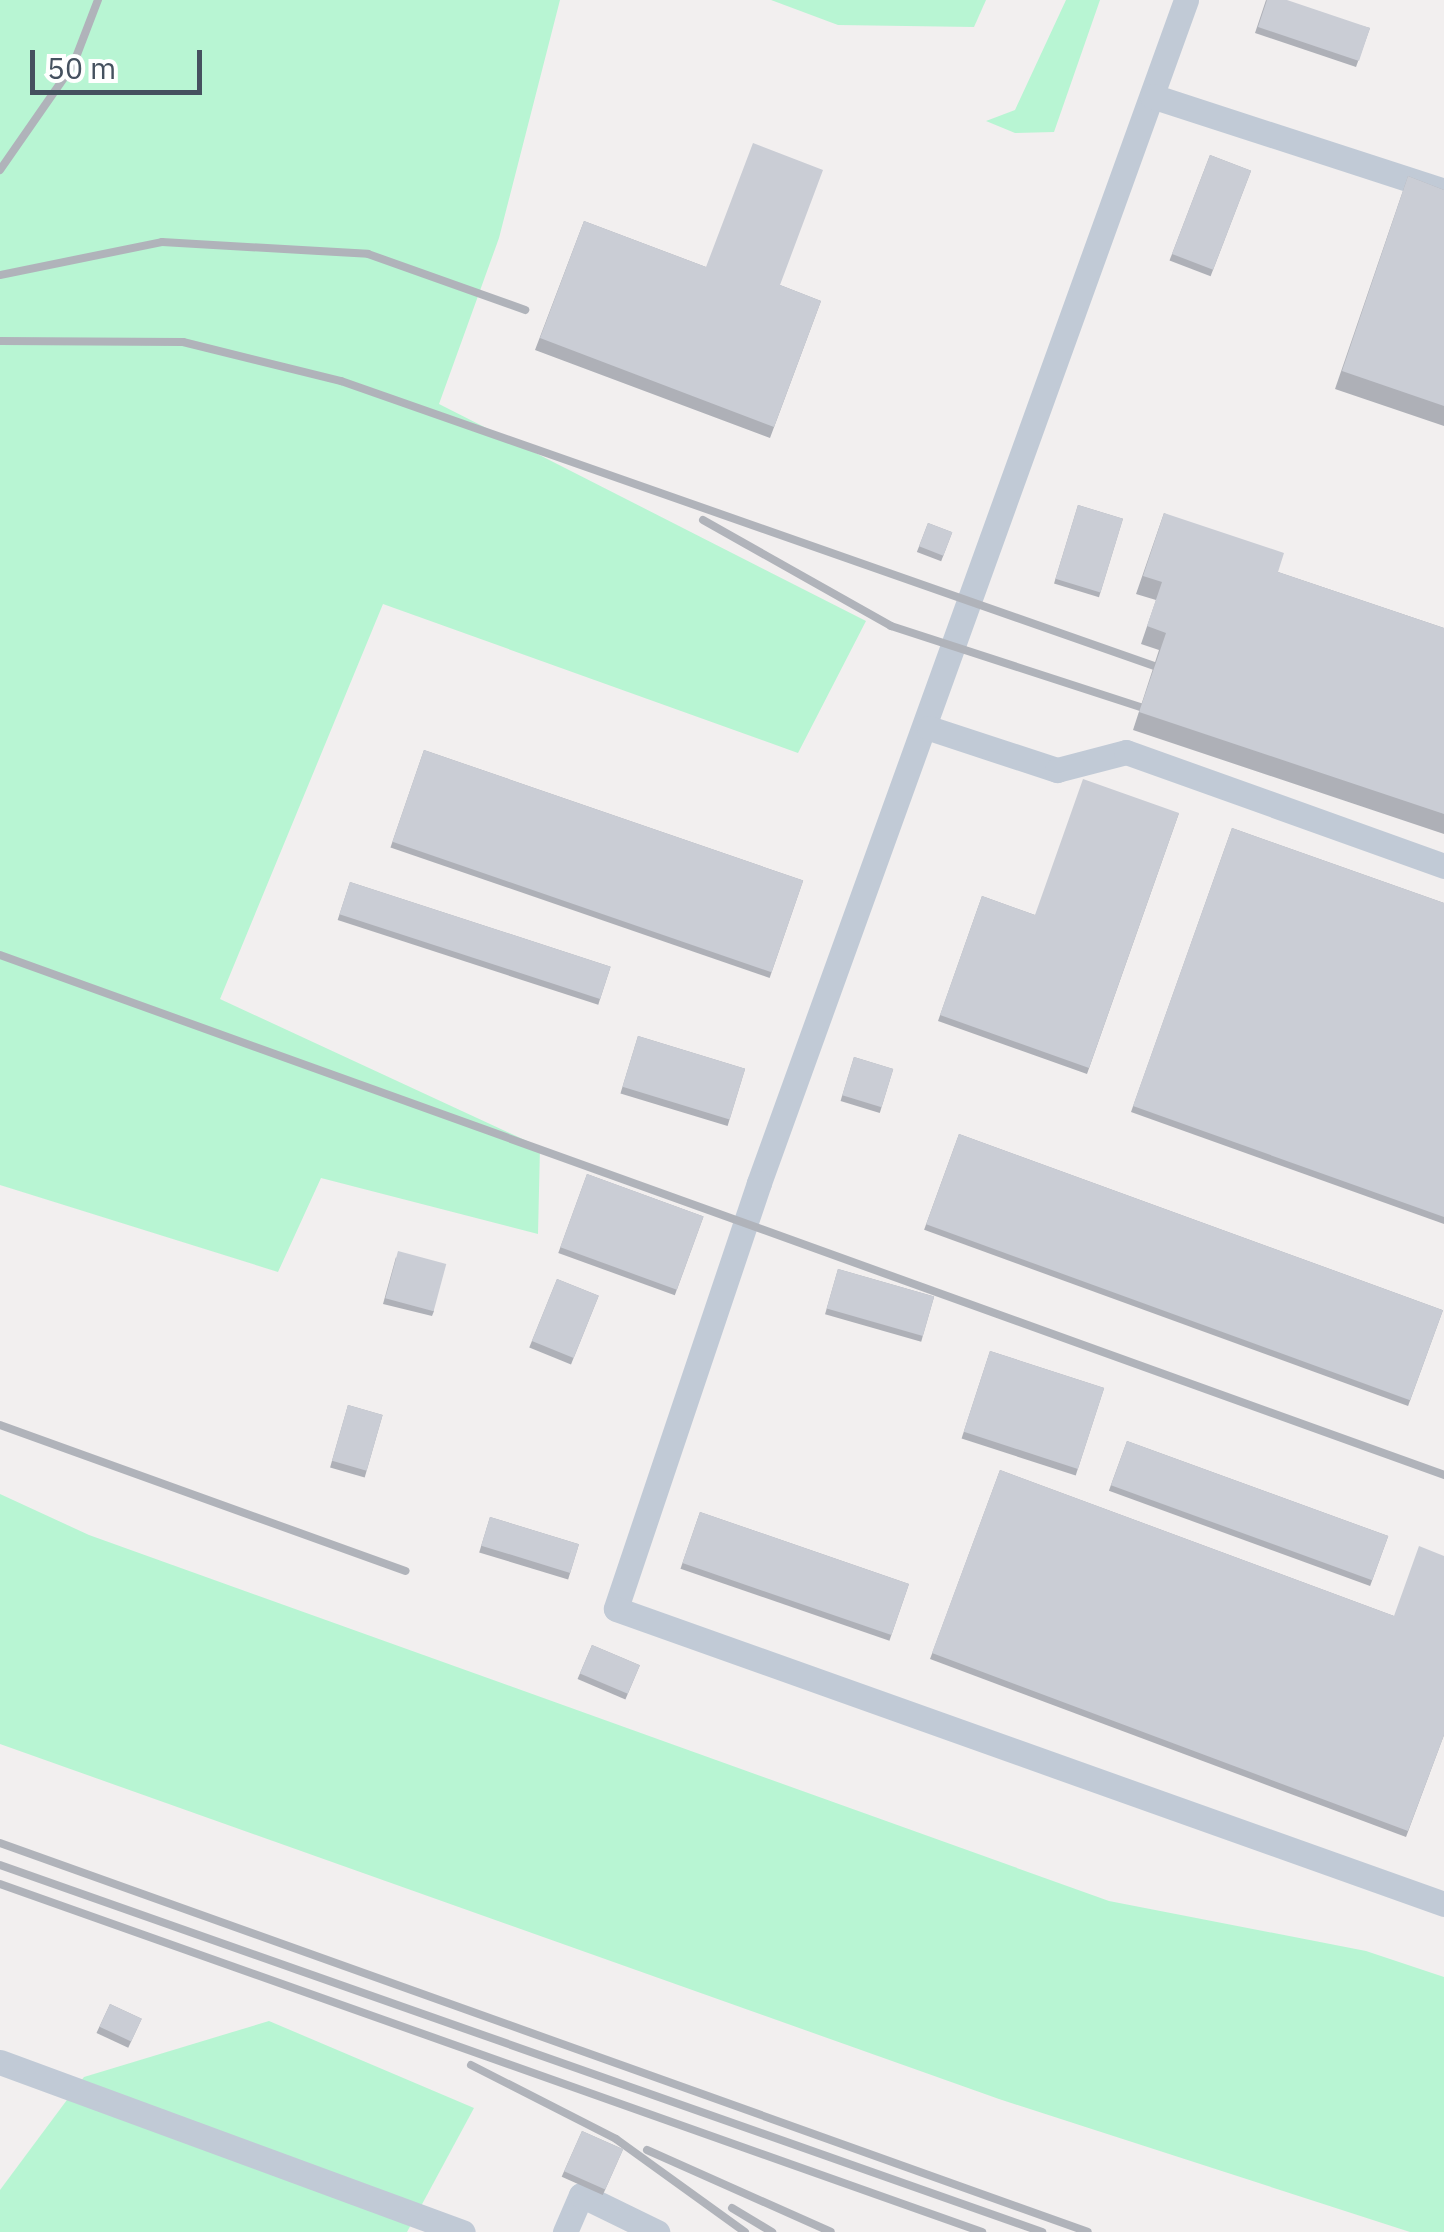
<!DOCTYPE html>
<style>
body{margin:0}
#map{position:relative;width:1444px;height:2232px;overflow:hidden;background:#f2efef;font-family:"IBM Plex Sans",sans-serif}
div>[style]{position:absolute}
.green>*{inset:0;background:#b8f5d3}
.minor>*{height:25px;margin:-12.5px;padding:0 12.5px;transform-origin:12.5px;border-radius:12.5px;background:#c1cad6}
.rail>*{height:8px;margin:-4px;padding:0 4px;transform-origin:4px;border-radius:4px;background:#b0b3ba}
.wall>*{inset:0;background:#aeb0b7;transform-origin:0 0}
.building>*{inset:0;background:#cacdd5;transform-origin:0 0}
span{translate:-50% -50%;white-space:nowrap;text-align:center;line-height:1.15;-webkit-text-stroke:9px #fff;paint-order:stroke}
.scale{position:absolute;left:30px;top:50px;width:172px;height:45px;box-sizing:border-box;border:5px solid #45515f;border-top:0;padding-left:12px;font-size:30px;line-height:35px;white-space:nowrap;color:#45515f;-webkit-text-stroke:8px #fff;paint-order:stroke}
</style>
<div id="map">
<div class="green">
<div style="clip-path:polygon(0 0,560px 0,499px 238px,439px 404px,866px 621px,798px 753px,383px 604px,220px 999px,540px 1147px,538px 1234px,321px 1178px,278px 1272px,0 1185px)"></div>
<div style="clip-path:polygon(771px 0,986px 0,974px 27px,838px 25px)"></div>
<div style="clip-path:polygon(1066px 0,1100px 0,1054px 132px,1015px 133px,986px 121px,1015px 110px)"></div>
<div style="clip-path:polygon(0 1494px,89px 1535px,1109px 1901px,1366px 1951px,1444px 1977px,1444px 2232px,1410px 2232px,999px 2099px,0 1744px)"></div>
<div style="clip-path:polygon(269px 2021px,474px 2108px,407px 2232px,0 2232px,0 2190px,84px 2077px)"></div>
</div>
<div class="minor">
<div style="left:1186px;top:0;width:1258px;rotate:109.85deg"></div>
<div style="left:759px;top:1183px;width:449px;rotate:108.6deg"></div>
<div style="left:616px;top:1609px;width:879px;rotate:19.61deg"></div>
<div style="left:1152px;top:96px;width:307px;rotate:18deg"></div>
<div style="left:929px;top:728px;width:135px;rotate:18.2deg"></div>
<div style="left:1057px;top:770px;width:71px;rotate:-14.6deg"></div>
<div style="left:1126px;top:752px;width:338px;rotate:19.7deg"></div>
<div style="left:0;top:2062px;width:493px;rotate:20.2deg"></div>
<div style="left:565px;top:2232px;width:40px;rotate:-66.6deg"></div>
<div style="left:581px;top:2195px;width:85px;rotate:26deg"></div>
</div>
<div class="rail">
<div style="left:0;top:170px;width:128px;rotate:-55.2deg"></div>
<div style="left:73px;top:65px;width:70px;rotate:-69deg"></div>
<div style="left:0;top:275px;width:165px;rotate:-11.5deg"></div>
<div style="left:162px;top:242px;width:206px;rotate:3.3deg"></div>
<div style="left:368px;top:254px;width:167px;rotate:19.6deg"></div>
<div style="left:0;top:341px;width:183px;rotate:0.3deg"></div>
<div style="left:183px;top:342px;width:163px;rotate:13.9deg"></div>
<div style="left:341px;top:381px;width:889px;rotate:19.31deg"></div>
<div style="left:703px;top:520px;width:216px;rotate:29.4deg"></div>
<div style="left:891px;top:626px;width:288px;rotate:18deg"></div>
<div style="left:0;top:955px;width:1535px;rotate:19.8deg"></div>
<div style="left:0;top:1425px;width:431px;rotate:19.8deg"></div>
<div style="left:0;top:1843px;width:1155px;rotate:19.67deg"></div>
<div style="left:0;top:1865px;width:1105px;rotate:19.4deg"></div>
<div style="left:0;top:1884px;width:1042px;rotate:19.51deg"></div>
<div style="left:471px;top:2065px;width:163px;rotate:27deg"></div>
<div style="left:616px;top:2139px;width:159px;rotate:35.8deg"></div>
<div style="left:647px;top:2150px;width:201px;rotate:24deg"></div>
<div style="left:732px;top:2208px;width:47px;rotate:31deg"></div>
</div>
<div class="wall">
<div style="clip-path:polygon(1266px 0,1370px 28px,1356px 67px,1255px 33px)"></div>
<div style="left:1210px;top:155px;width:44px;height:113px;rotate:21deg"></div>
<div style="clip-path:polygon(1408px 176px,1444px 190px,1444px 426px,1335px 389px)"></div>
<div style="clip-path:polygon(584px 221px,706px 267px,780px 285px,821px 301px,770px 438px,535px 350px)"></div>
<div style="left:1078px;top:505px;width:47px;height:82px;rotate:17deg"></div>
<div style="clip-path:polygon(1164px 513px,1278px 572px,1444px 628px,1444px 834px,1133px 730px,1159px 650px,1141px 644px,1156px 600px,1136px 594px)"></div>
<div style="left:928px;top:523px;width:26px;height:31px;rotate:21deg"></div>
<div style="left:424px;top:750px;width:401px;height:103px;rotate:19deg"></div>
<div style="clip-path:polygon(1179px 813px,1087px 1074px,938px 1021px,982px 896px,1035px 915px)"></div>
<div style="clip-path:polygon(1232px 828px,1444px 903px,1444px 1224px,1131px 1112px)"></div>
<div style="left:350px;top:882px;width:274px;height:40px;rotate:18deg"></div>
<div style="left:638px;top:1036px;width:112px;height:60px;rotate:17deg"></div>
<div style="left:854px;top:1057px;width:41px;height:46px;rotate:17deg"></div>
<div style="left:959px;top:1134px;width:515px;height:102px;rotate:20deg"></div>
<div style="left:587px;top:1174px;width:124px;height:84px;rotate:20deg"></div>
<div style="clip-path:polygon(396px 1257px,434px 1311px,432px 1316px,383px 1304px)"></div>
<div style="left:838px;top:1269px;width:100px;height:47px;rotate:16deg"></div>
<div style="left:557px;top:1279px;width:45px;height:74px;rotate:22deg"></div>
<div style="left:990px;top:1351px;width:120px;height:92px;rotate:18deg"></div>
<div style="left:348px;top:1405px;width:36px;height:65px;rotate:16deg"></div>
<div style="left:1127px;top:1441px;width:278px;height:53px;rotate:20deg"></div>
<div style="clip-path:polygon(1000px 1470px,1394px 1616px,1444px 1735px,1406px 1837px,930px 1659px)"></div>
<div style="left:700px;top:1512px;width:221px;height:60px;rotate:19deg"></div>
<div style="left:490px;top:1517px;width:93px;height:37px;rotate:17deg"></div>
<div style="left:592px;top:1645px;width:52px;height:37px;rotate:23deg"></div>
<div style="left:110px;top:2004px;width:35px;height:32px;rotate:25deg"></div>
<div style="left:582px;top:2131px;width:45px;height:50px;rotate:24deg"></div>
</div>
<div class="building">
<div style="clip-path:polygon(1267px 0,1287px 0,1370px 28px,1359px 61px,1258px 27px)"></div>
<div style="clip-path:polygon(753px 143px,823px 170px,780px 285px,821px 301px,774px 427px,540px 338px,584px 221px,706px 267px)"></div>
<div style="left:1210px;top:155px;width:44px;height:106px;rotate:21deg"></div>
<div style="clip-path:polygon(1408px 176px,1444px 190px,1444px 406px,1342px 371px)"></div>
<div style="left:1078px;top:505px;width:47px;height:77px;rotate:17deg"></div>
<div style="clip-path:polygon(1164px 513px,1284px 553px,1278px 572px,1444px 628px,1444px 814px,1139px 712px,1166px 633px,1147px 626px,1162px 582px,1143px 576px)"></div>
<div style="left:928px;top:523px;width:26px;height:25px;rotate:21deg"></div>
<div style="left:424px;top:750px;width:401px;height:97px;rotate:19deg"></div>
<div style="clip-path:polygon(1083px 779px,1179px 813px,1089px 1068px,940px 1015px,982px 896px,1035px 915px)"></div>
<div style="clip-path:polygon(1232px 828px,1444px 903px,1444px 1217px,1133px 1106px)"></div>
<div style="left:350px;top:882px;width:274px;height:34px;rotate:18deg"></div>
<div style="left:638px;top:1036px;width:112px;height:53px;rotate:17deg"></div>
<div style="left:854px;top:1057px;width:41px;height:40px;rotate:17deg"></div>
<div style="left:959px;top:1134px;width:515px;height:96px;rotate:20deg"></div>
<div style="left:587px;top:1174px;width:124px;height:78px;rotate:20deg"></div>
<div style="left:398px;top:1251px;width:50px;height:49px;rotate:15deg"></div>
<div style="left:838px;top:1269px;width:100px;height:41px;rotate:16deg"></div>
<div style="left:557px;top:1279px;width:45px;height:67px;rotate:22deg"></div>
<div style="left:990px;top:1351px;width:120px;height:85px;rotate:18deg"></div>
<div style="left:348px;top:1405px;width:36px;height:58px;rotate:16deg"></div>
<div style="left:1127px;top:1441px;width:278px;height:47px;rotate:20deg"></div>
<div style="clip-path:polygon(1000px 1470px,1394px 1616px,1419px 1546px,1444px 1556px,1444px 1735px,1408px 1831px,932px 1653px)"></div>
<div style="left:700px;top:1512px;width:221px;height:54px;rotate:19deg"></div>
<div style="left:490px;top:1517px;width:93px;height:30px;rotate:17deg"></div>
<div style="left:592px;top:1645px;width:52px;height:31px;rotate:23deg"></div>
<div style="left:110px;top:2004px;width:35px;height:25px;rotate:25deg"></div>
<div style="left:582px;top:2131px;width:45px;height:44px;rotate:24deg"></div>
</div>
<div class="scale">50 m</div>
</div>
